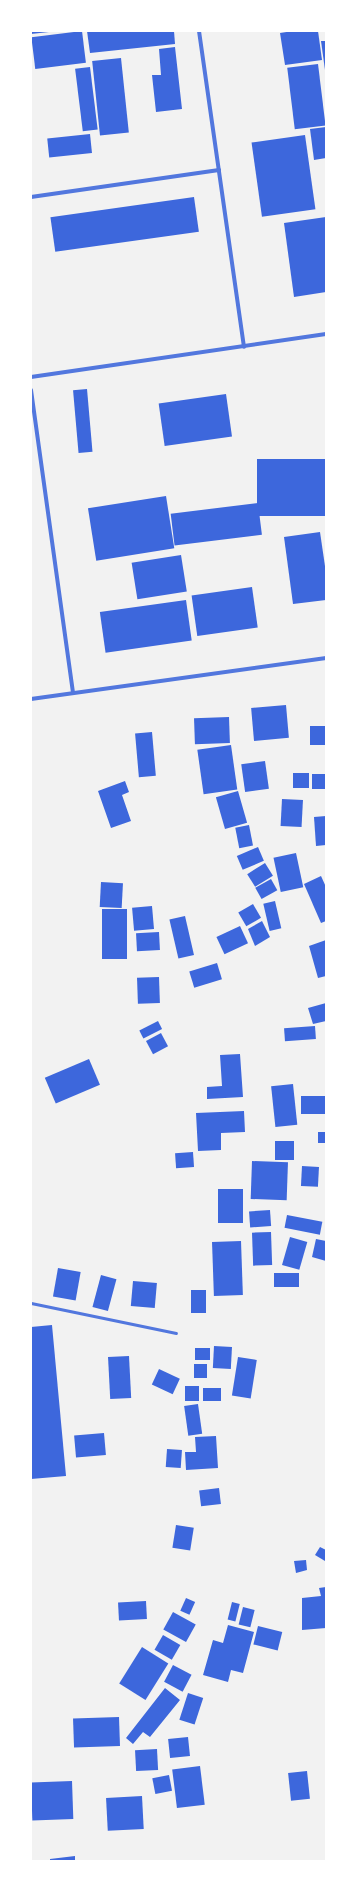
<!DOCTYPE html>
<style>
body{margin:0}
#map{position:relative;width:357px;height:1892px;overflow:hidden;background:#f2f2f2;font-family:Arial,sans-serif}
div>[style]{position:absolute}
.building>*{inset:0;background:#3d67dc;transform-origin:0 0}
.service>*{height:3px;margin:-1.5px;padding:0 1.5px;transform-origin:1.5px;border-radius:1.5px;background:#5277de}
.minor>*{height:4px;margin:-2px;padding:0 2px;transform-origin:2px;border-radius:2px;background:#5277de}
span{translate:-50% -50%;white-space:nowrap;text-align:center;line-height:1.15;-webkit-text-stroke:3px #fff;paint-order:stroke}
.frame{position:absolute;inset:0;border:32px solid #fff;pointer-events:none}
</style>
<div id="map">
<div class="building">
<div style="clip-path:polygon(31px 31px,49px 31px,49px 32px,31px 34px)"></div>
<div style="left:82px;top:31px;width:32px;height:51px;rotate:83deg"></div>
<div style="clip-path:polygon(87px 31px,174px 31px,175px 44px,90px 53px)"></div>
<div style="clip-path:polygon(293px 31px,318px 31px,322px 60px,285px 65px,280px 33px)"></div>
<div style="clip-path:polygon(321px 41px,326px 41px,326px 70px,325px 70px)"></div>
<div style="clip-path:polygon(175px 47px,182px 109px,156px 112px,152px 75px,161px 75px,159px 49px)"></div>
<div style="left:121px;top:58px;width:75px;height:29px;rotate:84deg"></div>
<div style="left:318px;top:64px;width:62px;height:31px;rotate:83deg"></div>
<div style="left:90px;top:67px;width:63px;height:15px;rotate:83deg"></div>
<div style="clip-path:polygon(326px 127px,326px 158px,314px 160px,310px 129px)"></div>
<div style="left:90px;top:134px;width:19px;height:43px;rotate:84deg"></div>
<div style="left:305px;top:135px;width:75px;height:54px;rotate:82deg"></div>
<div style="left:194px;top:197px;width:35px;height:145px;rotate:82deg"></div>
<div style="clip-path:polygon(326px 217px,326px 292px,294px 297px,284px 223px)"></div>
<div style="left:87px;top:389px;width:63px;height:14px;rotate:85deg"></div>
<div style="left:226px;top:394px;width:43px;height:68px;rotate:82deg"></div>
<div style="left:326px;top:459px;width:57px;height:69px;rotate:90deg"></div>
<div style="left:166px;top:496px;width:53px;height:79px;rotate:81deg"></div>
<div style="left:258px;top:503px;width:32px;height:88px;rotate:83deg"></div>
<div style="clip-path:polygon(320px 532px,326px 573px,326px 600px,293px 604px,284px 537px)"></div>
<div style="left:181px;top:555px;width:37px;height:50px;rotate:81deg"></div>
<div style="left:252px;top:587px;width:41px;height:61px;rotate:82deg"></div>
<div style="left:186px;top:600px;width:41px;height:87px;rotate:82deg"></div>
<div style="left:286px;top:705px;width:33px;height:35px;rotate:85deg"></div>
<div style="left:229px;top:717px;width:26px;height:35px;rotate:88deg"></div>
<div style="left:326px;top:726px;width:19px;height:16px;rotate:90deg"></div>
<div style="left:152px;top:732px;width:44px;height:17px;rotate:85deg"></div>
<div style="left:231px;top:745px;width:45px;height:34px;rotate:82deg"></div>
<div style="left:265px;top:761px;width:28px;height:24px;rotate:82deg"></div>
<div style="left:293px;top:773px;width:16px;height:15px"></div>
<div style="left:326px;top:774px;width:15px;height:14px;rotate:90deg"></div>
<div style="clip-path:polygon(125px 781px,129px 792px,122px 795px,131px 821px,111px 828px,98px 791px)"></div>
<div style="left:238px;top:791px;width:33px;height:23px;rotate:74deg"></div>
<div style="left:282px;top:799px;width:21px;height:27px;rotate:3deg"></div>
<div style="clip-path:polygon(326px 816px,326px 845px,316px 846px,314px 817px)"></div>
<div style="left:249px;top:825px;width:21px;height:14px;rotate:79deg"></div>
<div style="left:258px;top:847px;width:15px;height:23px;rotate:67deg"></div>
<div style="left:296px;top:853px;width:35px;height:23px;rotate:78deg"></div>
<div style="left:265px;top:863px;width:15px;height:21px;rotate:58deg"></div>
<div style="clip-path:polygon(321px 876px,326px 887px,326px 921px,321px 923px,304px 884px)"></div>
<div style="left:271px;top:879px;width:13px;height:18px;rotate:61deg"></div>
<div style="left:101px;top:882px;width:22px;height:25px;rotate:3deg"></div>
<div style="left:275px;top:901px;width:28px;height:12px;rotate:77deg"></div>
<div style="left:253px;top:904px;width:16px;height:17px;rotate:60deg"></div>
<div style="left:152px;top:906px;width:23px;height:20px;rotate:85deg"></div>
<div style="left:102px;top:909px;width:25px;height:50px"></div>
<div style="left:185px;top:916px;width:40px;height:16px;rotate:77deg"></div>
<div style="clip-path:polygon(262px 921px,270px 937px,255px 946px,248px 929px)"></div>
<div style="left:240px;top:926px;width:19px;height:26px;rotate:65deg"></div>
<div style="left:159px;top:932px;width:18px;height:23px;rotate:87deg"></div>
<div style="clip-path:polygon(326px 940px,326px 976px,318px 978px,309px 946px)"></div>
<div style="left:217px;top:963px;width:17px;height:29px;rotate:73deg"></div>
<div style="left:159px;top:977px;width:26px;height:22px;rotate:88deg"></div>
<div style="clip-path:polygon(326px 1003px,326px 1021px,313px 1024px,308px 1008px)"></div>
<div style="left:158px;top:1021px;width:9px;height:21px;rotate:63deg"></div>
<div style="left:315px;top:1026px;width:13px;height:31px;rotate:86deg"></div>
<div style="left:161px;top:1033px;width:15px;height:17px;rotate:62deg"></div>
<div style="clip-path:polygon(240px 1054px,243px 1097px,207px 1099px,207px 1087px,222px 1086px,220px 1055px)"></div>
<div style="left:89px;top:1059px;width:28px;height:48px;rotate:67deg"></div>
<div style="left:293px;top:1084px;width:41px;height:22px;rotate:84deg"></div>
<div style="left:326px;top:1096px;width:18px;height:25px;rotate:90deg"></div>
<div style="clip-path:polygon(244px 1111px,245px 1132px,221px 1133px,221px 1150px,198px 1151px,196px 1113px)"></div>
<div style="left:318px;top:1132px;width:8px;height:11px"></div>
<div style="left:275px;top:1141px;width:19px;height:19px"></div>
<div style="left:193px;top:1152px;width:15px;height:18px;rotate:86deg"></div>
<div style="left:252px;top:1161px;width:36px;height:38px;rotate:2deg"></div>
<div style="left:302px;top:1166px;width:17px;height:20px;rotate:3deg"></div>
<div style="left:218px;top:1189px;width:25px;height:34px"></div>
<div style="left:270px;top:1210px;width:16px;height:21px;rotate:86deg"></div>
<div style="left:287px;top:1215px;width:36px;height:13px;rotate:11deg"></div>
<div style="left:271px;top:1232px;width:33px;height:19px;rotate:88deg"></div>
<div style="left:290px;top:1237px;width:18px;height:29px;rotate:16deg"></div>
<div style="clip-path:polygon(316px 1239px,326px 1241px,326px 1261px,312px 1257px)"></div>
<div style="left:241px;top:1241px;width:54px;height:29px;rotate:88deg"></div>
<div style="left:58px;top:1268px;width:23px;height:29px;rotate:10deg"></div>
<div style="left:274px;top:1273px;width:25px;height:14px"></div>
<div style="left:101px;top:1275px;width:16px;height:33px;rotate:15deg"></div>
<div style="left:133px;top:1281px;width:24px;height:25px;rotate:5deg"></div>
<div style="left:206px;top:1290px;width:23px;height:15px;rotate:90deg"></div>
<div style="clip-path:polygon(52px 1325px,66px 1476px,31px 1479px,31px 1327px)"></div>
<div style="left:214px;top:1346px;width:18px;height:22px;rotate:3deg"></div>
<div style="left:195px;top:1348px;width:15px;height:12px"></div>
<div style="left:129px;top:1356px;width:42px;height:21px;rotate:87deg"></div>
<div style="left:238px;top:1357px;width:19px;height:39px;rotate:9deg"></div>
<div style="left:207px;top:1364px;width:14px;height:13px;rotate:90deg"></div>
<div style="left:159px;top:1369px;width:23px;height:17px;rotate:25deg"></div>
<div style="left:185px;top:1386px;width:14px;height:15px"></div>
<div style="left:203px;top:1388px;width:18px;height:13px"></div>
<div style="left:198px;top:1404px;width:30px;height:14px;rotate:82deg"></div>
<div style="left:104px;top:1433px;width:22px;height:30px;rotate:85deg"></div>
<div style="clip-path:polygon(216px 1436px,218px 1468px,186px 1470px,185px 1452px,196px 1452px,195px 1437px)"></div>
<div style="left:167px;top:1449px;width:15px;height:18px;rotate:4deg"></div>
<div style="left:219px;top:1488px;width:16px;height:20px;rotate:83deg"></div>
<div style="left:176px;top:1525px;width:18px;height:23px;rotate:9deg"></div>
<div style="clip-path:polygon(320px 1547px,326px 1550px,325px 1561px,315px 1555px)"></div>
<div style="clip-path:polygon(306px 1560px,307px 1570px,296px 1573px,294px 1561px)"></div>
<div style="clip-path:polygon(326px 1587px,326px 1628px,302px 1630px,302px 1598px,321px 1596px,319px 1588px)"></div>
<div style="left:186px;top:1598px;width:10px;height:14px;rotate:24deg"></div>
<div style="left:146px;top:1601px;width:18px;height:28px;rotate:87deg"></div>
<div style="left:232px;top:1602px;width:8px;height:18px;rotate:14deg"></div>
<div style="left:243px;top:1607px;width:12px;height:18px;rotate:14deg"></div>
<div style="left:173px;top:1612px;width:26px;height:20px;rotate:29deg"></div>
<div style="clip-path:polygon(228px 1625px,254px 1632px,243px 1673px,231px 1670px,228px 1682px,203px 1675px,213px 1640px,223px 1643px)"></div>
<div style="left:258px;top:1626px;width:25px;height:19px;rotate:14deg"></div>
<div style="left:163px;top:1635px;width:20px;height:17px;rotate:30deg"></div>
<div style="left:142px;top:1647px;width:31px;height:43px;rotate:32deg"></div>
<div style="left:173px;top:1665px;width:21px;height:19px;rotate:28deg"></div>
<div style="clip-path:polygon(165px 1688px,180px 1700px,150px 1737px,143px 1732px,133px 1744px,126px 1738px)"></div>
<div style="left:188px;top:1693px;width:16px;height:28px;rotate:18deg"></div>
<div style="left:119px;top:1717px;width:29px;height:46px;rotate:88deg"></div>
<div style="left:188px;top:1737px;width:19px;height:20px;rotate:84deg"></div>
<div style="left:157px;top:1749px;width:21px;height:22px;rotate:87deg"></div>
<div style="left:200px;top:1766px;width:39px;height:28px;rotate:83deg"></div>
<div style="left:307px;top:1771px;width:28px;height:19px;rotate:84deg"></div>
<div style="left:169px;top:1775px;width:16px;height:17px;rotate:79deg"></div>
<div style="left:72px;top:1781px;width:38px;height:41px;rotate:88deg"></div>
<div style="left:142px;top:1796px;width:33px;height:36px;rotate:87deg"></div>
<div style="clip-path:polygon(75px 1856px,75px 1861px,50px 1861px,50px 1859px)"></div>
</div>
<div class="service">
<div style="left:31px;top:1303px;width:148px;rotate:11.7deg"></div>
</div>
<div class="minor">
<div style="left:199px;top:31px;width:319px;rotate:81.9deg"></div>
<div style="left:31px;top:197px;width:190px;rotate:-8.2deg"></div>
<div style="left:31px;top:377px;width:298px;rotate:-8.3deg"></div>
<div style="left:31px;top:390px;width:306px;rotate:82.1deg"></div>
<div style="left:31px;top:699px;width:298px;rotate:-7.9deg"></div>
</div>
<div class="frame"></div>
</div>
